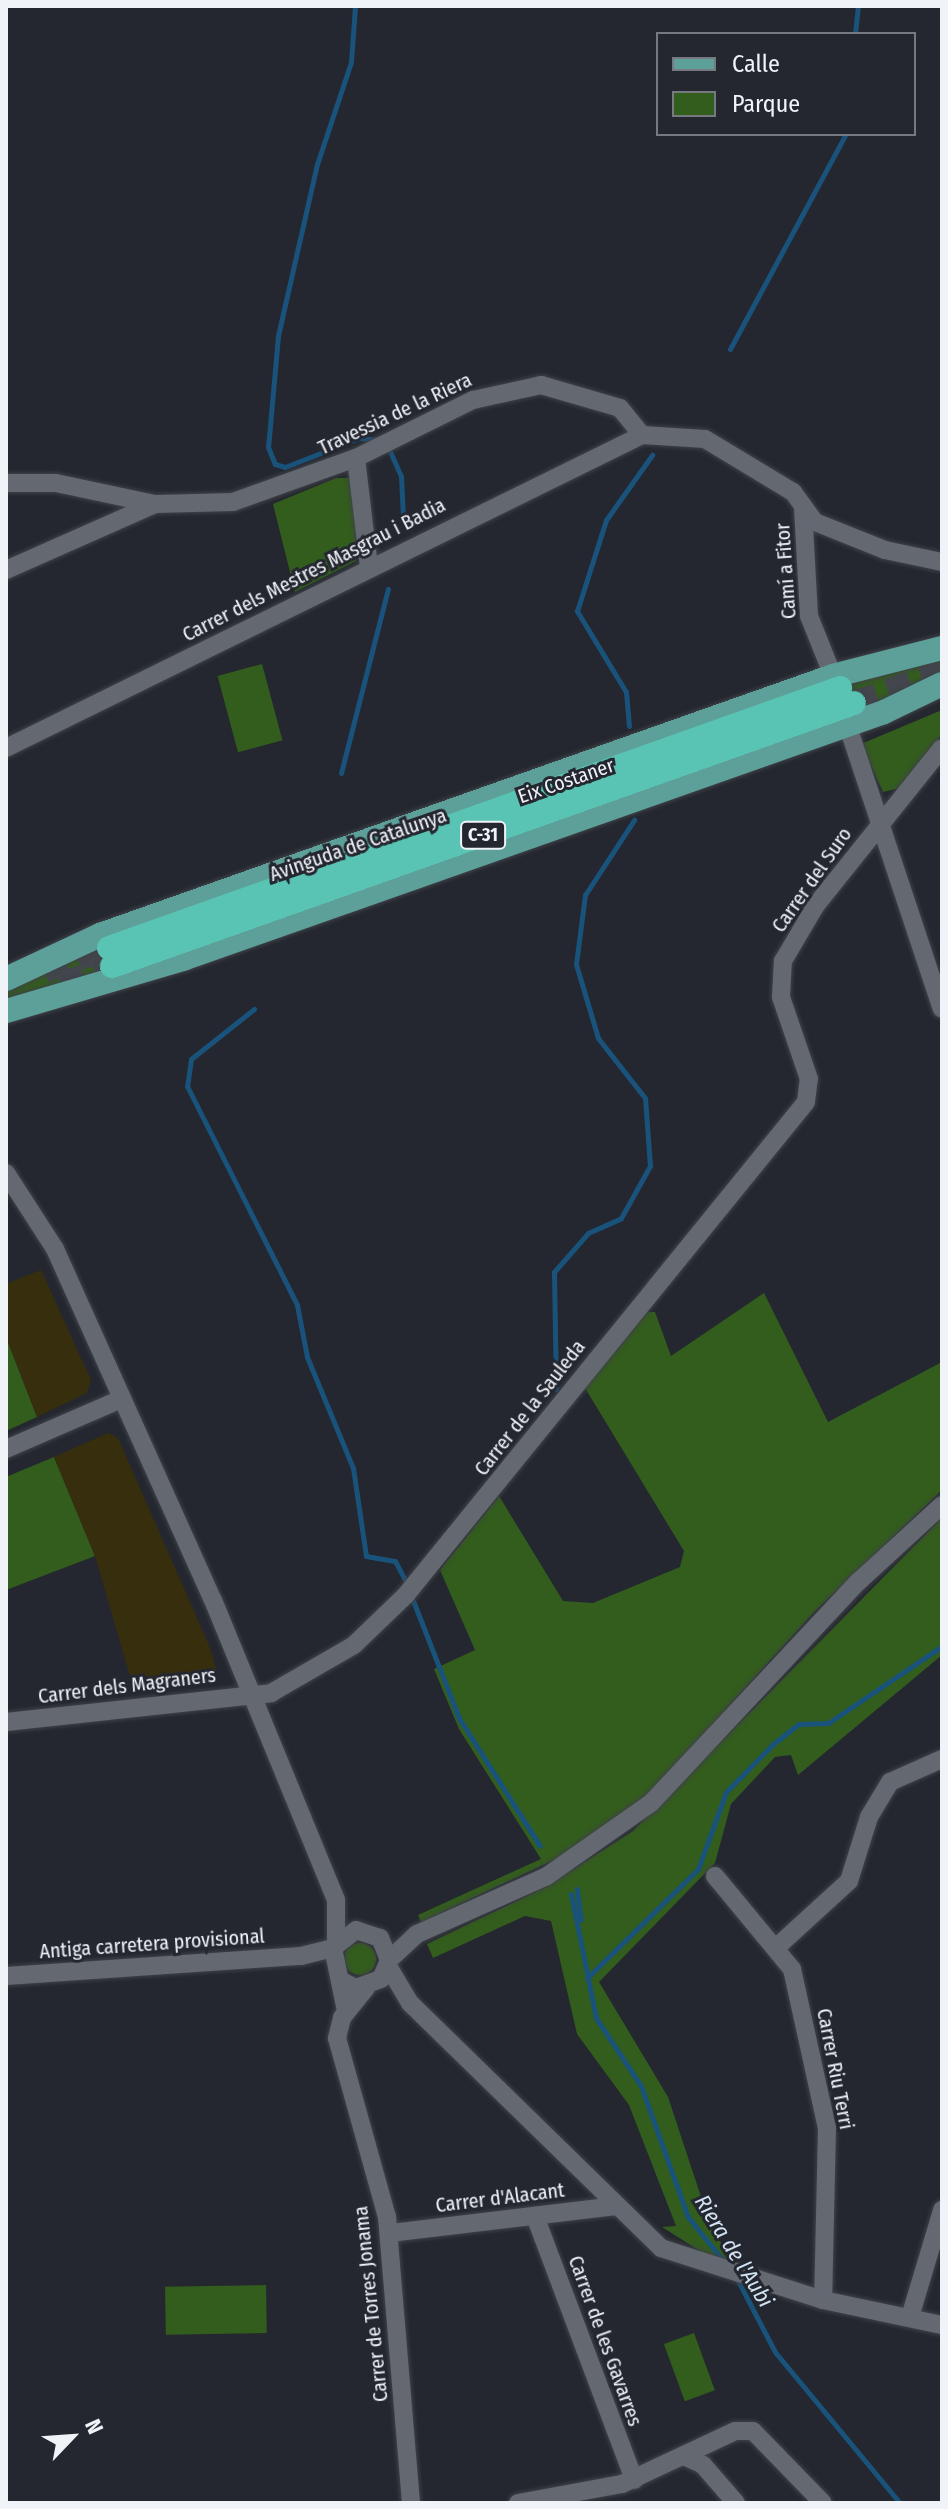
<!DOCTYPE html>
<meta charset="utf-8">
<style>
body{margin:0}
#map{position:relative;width:948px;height:2509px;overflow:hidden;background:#24272f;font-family:"Fira Sans Condensed",sans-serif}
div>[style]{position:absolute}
.green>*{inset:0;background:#335d1d;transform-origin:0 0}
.round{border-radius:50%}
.sand>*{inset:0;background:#372e0e}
.stream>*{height:5px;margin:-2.5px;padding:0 2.5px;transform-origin:2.5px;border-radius:2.5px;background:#19537c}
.highway-tunnel>*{height:24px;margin-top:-12px;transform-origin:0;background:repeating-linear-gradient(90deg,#43464d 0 24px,transparent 0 36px)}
.roads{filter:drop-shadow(0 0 2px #3f4248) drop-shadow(0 0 2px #3f4248)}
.minor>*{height:18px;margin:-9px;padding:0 9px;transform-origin:9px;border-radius:9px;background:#636871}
.major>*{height:24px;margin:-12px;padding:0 12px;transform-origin:12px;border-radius:12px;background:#5d9f99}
.highway>*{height:24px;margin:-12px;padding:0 12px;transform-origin:12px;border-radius:12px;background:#59c4b3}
span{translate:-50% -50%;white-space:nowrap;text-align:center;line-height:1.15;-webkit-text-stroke:6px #24272f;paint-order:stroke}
.shield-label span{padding:2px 6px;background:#24272f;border:2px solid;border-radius:6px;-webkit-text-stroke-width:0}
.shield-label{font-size:18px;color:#f0f3f8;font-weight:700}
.street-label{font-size:20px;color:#f0f3f8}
.water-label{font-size:22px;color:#d2e3f3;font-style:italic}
.frame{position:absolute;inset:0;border:8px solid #f0f3f8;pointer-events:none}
.legend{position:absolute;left:656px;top:32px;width:260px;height:104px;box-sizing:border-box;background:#24272f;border:2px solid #76797f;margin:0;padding:10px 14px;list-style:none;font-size:24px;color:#f0f3f8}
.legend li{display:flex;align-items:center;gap:16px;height:40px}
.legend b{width:40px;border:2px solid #76797f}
.north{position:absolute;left:32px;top:2397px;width:80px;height:80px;-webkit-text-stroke:6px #24272f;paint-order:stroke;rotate:65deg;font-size:22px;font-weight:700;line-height:32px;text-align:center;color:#f0f3f8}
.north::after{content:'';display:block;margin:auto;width:28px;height:36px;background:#f0f3f8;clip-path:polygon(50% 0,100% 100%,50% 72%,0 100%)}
</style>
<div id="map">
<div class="green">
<div style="clip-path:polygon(336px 478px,354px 478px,356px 486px,356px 561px,295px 592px,273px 504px)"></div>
<div style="clip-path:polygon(942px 659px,942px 674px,926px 686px,856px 711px,844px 679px)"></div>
<div style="left:262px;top:664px;width:79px;height:46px;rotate:75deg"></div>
<div style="clip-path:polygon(942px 710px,942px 734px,900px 788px,883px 792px,861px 744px)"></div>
<div style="clip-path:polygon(105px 941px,116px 972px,6px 1001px,6px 988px)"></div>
<div style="clip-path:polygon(764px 1293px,828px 1422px,942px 1362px,942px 1490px,814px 1612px,645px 1798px,562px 1856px,421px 1922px,418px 1915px,541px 1859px,459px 1729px,434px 1669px,475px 1650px,440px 1570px,499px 1496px,563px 1601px,593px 1603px,680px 1567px,684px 1551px,585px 1388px,646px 1312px,655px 1312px,671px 1356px)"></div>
<div style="clip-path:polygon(6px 1337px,37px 1417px,6px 1431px)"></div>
<div style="clip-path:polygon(54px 1457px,95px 1556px,6px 1590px,6px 1477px)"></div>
<div style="clip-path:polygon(942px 1518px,942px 1655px,798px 1775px,791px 1755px,775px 1757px,731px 1804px,715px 1863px,599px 1982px,668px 2097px,712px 2230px,734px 2261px,703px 2253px,662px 2227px,676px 2226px,629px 2105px,577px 2034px,551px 1921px,525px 1916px,433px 1958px,427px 1944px,546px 1887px,633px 1831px)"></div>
<div class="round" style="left:344px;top:1943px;width:32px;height:32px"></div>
<div style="left:266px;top:2285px;width:48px;height:101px;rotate:89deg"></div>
<div style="left:694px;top:2333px;width:61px;height:32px;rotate:70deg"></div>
</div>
<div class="sand">
<div style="clip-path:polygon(41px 1270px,91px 1380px,87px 1393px,37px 1417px,6px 1337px,6px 1284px)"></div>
<div style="clip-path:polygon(108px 1433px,118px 1438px,211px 1650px,217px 1674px,208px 1681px,134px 1690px,95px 1556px,54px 1457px)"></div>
</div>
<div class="stream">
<div style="left:355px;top:6px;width:56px;rotate:94.1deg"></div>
<div style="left:351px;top:62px;width:108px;rotate:108.4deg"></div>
<div style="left:317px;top:164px;width:176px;rotate:102.8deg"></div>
<div style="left:278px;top:336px;width:111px;rotate:95.1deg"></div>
<div style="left:268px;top:447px;width:18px;rotate:68deg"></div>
<div style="left:275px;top:464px;width:10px;rotate:17deg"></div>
<div style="left:285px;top:467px;width:79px;rotate:-21.4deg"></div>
<div style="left:359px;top:438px;width:22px;rotate:5deg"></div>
<div style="left:855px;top:34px;width:28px;rotate:-84deg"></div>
<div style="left:730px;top:349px;width:244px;rotate:-61.7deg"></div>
<div style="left:388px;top:447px;width:32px;rotate:66deg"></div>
<div style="left:401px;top:476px;width:41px;rotate:87.2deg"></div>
<div style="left:629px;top:726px;width:34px;rotate:-95deg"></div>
<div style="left:626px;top:692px;width:95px;rotate:-121.2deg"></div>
<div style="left:577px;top:611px;width:96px;rotate:-72.3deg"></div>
<div style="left:606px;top:520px;width:80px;rotate:-54.7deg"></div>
<div style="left:341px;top:773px;width:190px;rotate:-75.7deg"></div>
<div style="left:254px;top:1009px;width:80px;rotate:141.6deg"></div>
<div style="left:191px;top:1059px;width:27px;rotate:98deg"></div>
<div style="left:187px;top:1086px;width:245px;rotate:63.3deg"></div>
<div style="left:297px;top:1305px;width:53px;rotate:79.1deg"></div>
<div style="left:307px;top:1357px;width:120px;rotate:67.5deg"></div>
<div style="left:353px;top:1468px;width:89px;rotate:81.6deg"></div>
<div style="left:366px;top:1556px;width:29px;rotate:10deg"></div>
<div style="left:395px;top:1561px;width:27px;rotate:62deg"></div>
<div style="left:556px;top:1389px;width:117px;rotate:-91deg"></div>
<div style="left:554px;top:1272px;width:52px;rotate:-48.9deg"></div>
<div style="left:588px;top:1233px;width:36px;rotate:-24deg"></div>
<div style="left:621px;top:1218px;width:60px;rotate:-60.9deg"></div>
<div style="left:650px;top:1166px;width:68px;rotate:-94.2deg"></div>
<div style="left:645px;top:1098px;width:76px;rotate:-128.1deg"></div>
<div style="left:598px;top:1038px;width:77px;rotate:-106.6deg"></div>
<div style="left:576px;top:964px;width:70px;rotate:-82.6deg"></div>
<div style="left:585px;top:895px;width:90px;rotate:-56.8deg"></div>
<div style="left:412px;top:1598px;width:129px;rotate:68.6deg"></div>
<div style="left:459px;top:1718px;width:151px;rotate:57.7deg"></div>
<div style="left:577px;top:1889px;width:31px;rotate:83deg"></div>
<div style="left:571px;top:1894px;width:126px;rotate:78.6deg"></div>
<div style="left:596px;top:2018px;width:82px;rotate:56.5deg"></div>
<div style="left:641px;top:2086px;width:139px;rotate:70.3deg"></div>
<div style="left:688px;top:2217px;width:59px;rotate:51.2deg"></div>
<div style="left:587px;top:1978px;width:156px;rotate:-44.5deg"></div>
<div style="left:698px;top:1869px;width:82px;rotate:-70deg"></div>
<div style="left:726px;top:1792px;width:67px;rotate:-45.6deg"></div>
<div style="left:773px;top:1744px;width:33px;rotate:-38deg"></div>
<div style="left:799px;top:1724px;width:29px;rotate:-2deg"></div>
<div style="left:828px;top:1723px;width:138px;rotate:-34deg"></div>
<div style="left:736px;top:2277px;width:85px;rotate:62.5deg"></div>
<div style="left:775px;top:2352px;width:196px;rotate:50.4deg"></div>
</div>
<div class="highway-tunnel">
<div style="left:854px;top:703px;width:93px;rotate:-19.4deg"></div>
<div style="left:44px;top:971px;width:69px;rotate:-19.5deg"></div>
<div style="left:61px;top:984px;width:54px;rotate:-19.4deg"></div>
</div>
<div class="roads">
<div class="minor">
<div style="left:356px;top:458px;width:110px;rotate:83.2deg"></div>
<div style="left:6px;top:483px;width:50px"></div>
<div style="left:56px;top:483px;width:101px;rotate:12deg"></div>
<div style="left:155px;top:504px;width:78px;rotate:-1.5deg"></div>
<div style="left:233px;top:502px;width:131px;rotate:-19.7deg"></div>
<div style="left:356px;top:458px;width:131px;rotate:-26.4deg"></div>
<div style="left:473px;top:400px;width:70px;rotate:-12.4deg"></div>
<div style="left:541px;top:385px;width:82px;rotate:16.2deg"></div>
<div style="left:620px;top:408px;width:35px;rotate:51deg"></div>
<div style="left:803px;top:508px;width:108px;rotate:86.8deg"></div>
<div style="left:809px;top:616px;width:65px;rotate:68.2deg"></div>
<div style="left:6px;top:570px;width:163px;rotate:-23.9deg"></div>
<div style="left:847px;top:724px;width:300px;rotate:71.6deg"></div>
<div style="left:6px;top:748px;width:709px;rotate:-26.2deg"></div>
<div style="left:642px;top:435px;width:63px;rotate:3.6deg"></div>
<div style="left:705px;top:439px;width:103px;rotate:31.1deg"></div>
<div style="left:793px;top:492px;width:37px;rotate:54deg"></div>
<div style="left:815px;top:522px;width:75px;rotate:21.8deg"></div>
<div style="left:885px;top:550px;width:58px;rotate:11.9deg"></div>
<div style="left:6px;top:1173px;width:90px;rotate:57.2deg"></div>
<div style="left:55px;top:1249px;width:385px;rotate:65.8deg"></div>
<div style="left:213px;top:1600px;width:324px;rotate:67.7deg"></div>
<div style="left:336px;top:1900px;width:42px;rotate:90deg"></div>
<div style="left:6px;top:1449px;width:125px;rotate:-23.5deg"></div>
<div style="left:6px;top:1722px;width:267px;rotate:-6.2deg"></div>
<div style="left:271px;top:1693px;width:96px;rotate:-30deg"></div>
<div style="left:354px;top:1645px;width:71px;rotate:-43.9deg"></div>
<div style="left:405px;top:1596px;width:636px;rotate:-50.93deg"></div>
<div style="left:806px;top:1102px;width:23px;rotate:-83deg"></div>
<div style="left:809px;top:1079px;width:87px;rotate:-108.9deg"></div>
<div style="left:781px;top:997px;width:36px;rotate:-87deg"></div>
<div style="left:783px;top:961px;width:65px;rotate:-59.5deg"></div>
<div style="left:816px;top:905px;width:201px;rotate:-51.3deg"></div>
<div style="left:715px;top:1876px;width:121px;rotate:50.4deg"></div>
<div style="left:792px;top:1969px;width:163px;rotate:77.6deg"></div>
<div style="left:827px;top:2128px;width:172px;rotate:91.3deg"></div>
<div style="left:779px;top:1945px;width:95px;rotate:-42.4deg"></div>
<div style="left:849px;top:1881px;width:67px;rotate:-72.6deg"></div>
<div style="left:869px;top:1817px;width:41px;rotate:-59deg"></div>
<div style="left:890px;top:1782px;width:57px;rotate:-23.9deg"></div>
<div style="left:389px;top:1960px;width:38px;rotate:-43deg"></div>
<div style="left:417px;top:1934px;width:142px;rotate:-24deg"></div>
<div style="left:547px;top:1876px;width:127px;rotate:-35.1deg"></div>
<div style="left:651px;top:1803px;width:303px;rotate:-46.9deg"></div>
<div style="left:858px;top:1582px;width:114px;rotate:-42.5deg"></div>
<div style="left:388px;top:1966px;width:43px;rotate:59.3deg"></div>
<div style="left:410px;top:2003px;width:351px;rotate:44.3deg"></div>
<div style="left:661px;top:2248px;width:170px;rotate:17.8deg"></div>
<div style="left:823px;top:2300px;width:122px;rotate:11.9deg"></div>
<div style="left:6px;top:1976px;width:296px;rotate:-3.9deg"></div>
<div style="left:301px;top:1956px;width:33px;rotate:-14deg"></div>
<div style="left:340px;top:1980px;width:18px;rotate:27deg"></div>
<div style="left:356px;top:1988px;width:27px;rotate:-20deg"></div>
<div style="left:381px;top:1979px;width:21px;rotate:-67deg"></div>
<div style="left:389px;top:1960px;width:24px;rotate:-112deg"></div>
<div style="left:380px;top:1938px;width:25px;rotate:-162deg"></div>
<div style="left:356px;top:1930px;width:29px;rotate:142deg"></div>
<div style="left:333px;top:1948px;width:64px;rotate:78.3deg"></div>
<div style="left:366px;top:1988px;width:38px;rotate:129deg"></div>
<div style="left:342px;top:2018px;width:21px;rotate:104deg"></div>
<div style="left:337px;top:2038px;width:186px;rotate:74.4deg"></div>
<div style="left:387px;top:2217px;width:287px;rotate:85.2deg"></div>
<div style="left:535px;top:2216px;width:282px;rotate:69.4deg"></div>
<div style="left:390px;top:2233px;width:227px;rotate:-6.8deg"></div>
<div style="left:910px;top:2317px;width:112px;rotate:-73.3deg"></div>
<div style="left:684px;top:2456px;width:21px;rotate:25deg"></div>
<div style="left:703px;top:2465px;width:50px;rotate:49deg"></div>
<div style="left:518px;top:2503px;width:106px;rotate:-10.4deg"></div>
<div style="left:622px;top:2484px;width:125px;rotate:-25.1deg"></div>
<div style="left:735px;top:2431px;width:18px"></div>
<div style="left:753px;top:2431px;width:100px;rotate:45.8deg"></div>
</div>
<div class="major">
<div style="left:6px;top:979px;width:104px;rotate:-25.1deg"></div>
<div style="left:100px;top:935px;width:777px;rotate:-19.46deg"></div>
<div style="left:833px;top:676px;width:113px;rotate:-14.4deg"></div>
<div style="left:6px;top:1011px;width:184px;rotate:-16.4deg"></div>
<div style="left:183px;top:959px;width:743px;rotate:-19.41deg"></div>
<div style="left:884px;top:712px;width:64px;rotate:-25.8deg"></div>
</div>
<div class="highway">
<div style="left:109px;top:948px;width:776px;rotate:-19.58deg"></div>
<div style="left:112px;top:966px;width:787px;rotate:-19.52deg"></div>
</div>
</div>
<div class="shield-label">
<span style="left:483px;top:835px">C-31</span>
</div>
<div class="street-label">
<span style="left:395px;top:414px;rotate:-25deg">Travessia de la Riera</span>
<span style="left:314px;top:570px;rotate:-27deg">Carrer dels Mestres Masgrau i Badia</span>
<span style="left:786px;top:571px;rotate:-94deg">Camí a Fitor</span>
<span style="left:566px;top:781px;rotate:-19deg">Eix Costaner</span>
<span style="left:358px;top:845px;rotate:-19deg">Avinguda de Catalunya</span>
<span style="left:812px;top:880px;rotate:-55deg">Carrer del Suro</span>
<span style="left:530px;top:1408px;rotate:-52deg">Carrer de la Sauleda</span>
<span style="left:127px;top:1686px;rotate:-7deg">Carrer dels Magraners</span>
<span style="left:152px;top:1944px;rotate:-4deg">Antiga carretera provisional</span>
<span style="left:835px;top:2069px;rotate:79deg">Carrer Riu Terri</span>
<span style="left:500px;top:2198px;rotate:-7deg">Carrer d'Alacant</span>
<span style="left:371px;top:2304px;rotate:-96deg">Carrer de Torres Jonama</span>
<span style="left:605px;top:2341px;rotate:70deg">Carrer de les Gavarres</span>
</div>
<div class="water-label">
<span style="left:734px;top:2251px;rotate:58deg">Riera de l'Aubi</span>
</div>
<div class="frame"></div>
<ul class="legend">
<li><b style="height:10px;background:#5d9f99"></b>Calle</li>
<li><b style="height:22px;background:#335d1d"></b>Parque</li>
</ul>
<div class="north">N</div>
</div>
